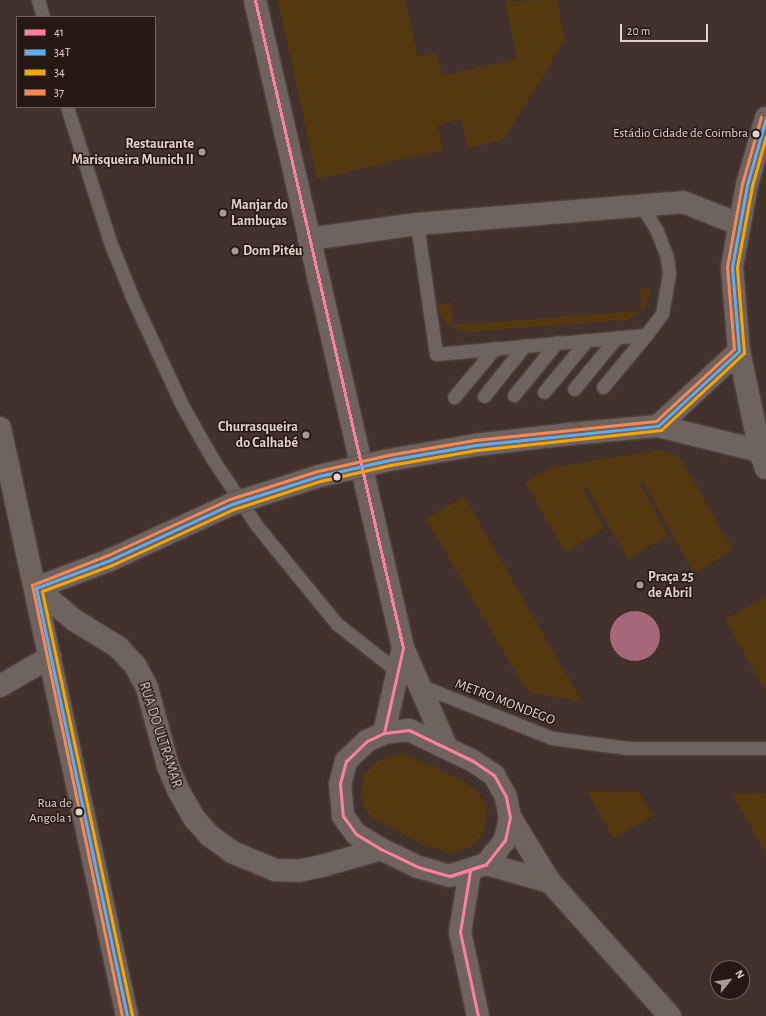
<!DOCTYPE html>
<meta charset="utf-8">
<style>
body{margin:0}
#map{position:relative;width:766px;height:1016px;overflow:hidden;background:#42312c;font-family:"Alegreya Sans",sans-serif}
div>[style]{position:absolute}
.green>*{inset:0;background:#543910}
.water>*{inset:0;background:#a7677b}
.round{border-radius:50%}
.roads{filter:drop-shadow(0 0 1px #5d4e49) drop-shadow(0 0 1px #5d4e49)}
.service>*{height:13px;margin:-6.5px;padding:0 6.5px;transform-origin:6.5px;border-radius:6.5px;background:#6f6360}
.minor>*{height:22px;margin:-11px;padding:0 11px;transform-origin:11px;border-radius:11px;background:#6f6360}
.tertiary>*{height:22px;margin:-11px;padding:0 11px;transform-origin:11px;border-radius:11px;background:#6f6360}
.secondary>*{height:22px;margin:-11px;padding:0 11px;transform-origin:11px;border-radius:11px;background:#6f6360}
.bridges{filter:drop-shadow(0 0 1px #5d4e49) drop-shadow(0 0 1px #5d4e49)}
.tertiary-bridge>*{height:22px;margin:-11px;padding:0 11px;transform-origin:11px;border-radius:11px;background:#6f6360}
.bus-1>*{height:3px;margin:-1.5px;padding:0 1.5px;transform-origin:1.5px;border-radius:1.5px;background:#ff8098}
.bus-2>*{height:3px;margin:-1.5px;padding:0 1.5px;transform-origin:1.5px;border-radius:1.5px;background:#60acee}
.bus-3>*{height:3px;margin:-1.5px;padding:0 1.5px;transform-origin:1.5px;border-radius:1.5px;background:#f7a600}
.bus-4>*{height:3px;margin:-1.5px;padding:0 1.5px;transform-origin:1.5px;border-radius:1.5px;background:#f88751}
.dots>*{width:11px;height:11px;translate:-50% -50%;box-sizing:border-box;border:2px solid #261915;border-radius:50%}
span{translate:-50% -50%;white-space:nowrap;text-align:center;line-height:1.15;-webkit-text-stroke:3px #261915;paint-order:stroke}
.bus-label{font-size:13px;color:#e4d1cb}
.right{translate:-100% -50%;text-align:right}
.poi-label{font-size:14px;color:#e4d1cb;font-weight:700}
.left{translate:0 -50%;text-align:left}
.street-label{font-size:14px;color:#e4d1cb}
.legend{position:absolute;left:16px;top:16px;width:140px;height:92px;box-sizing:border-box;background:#261915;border:1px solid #72635e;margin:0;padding:5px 7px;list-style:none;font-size:12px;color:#e4d1cb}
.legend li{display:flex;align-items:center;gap:8px;height:20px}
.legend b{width:20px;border:1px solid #72635e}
.north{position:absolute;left:710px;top:960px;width:40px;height:40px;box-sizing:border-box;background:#261915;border:1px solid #72635e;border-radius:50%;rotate:60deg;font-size:11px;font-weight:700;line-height:16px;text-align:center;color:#e4d1cb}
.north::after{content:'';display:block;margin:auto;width:14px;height:18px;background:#ab9993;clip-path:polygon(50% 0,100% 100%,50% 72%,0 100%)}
.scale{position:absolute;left:620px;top:24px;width:88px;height:18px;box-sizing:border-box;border:2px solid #e4d1cb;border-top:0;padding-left:5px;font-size:12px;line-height:14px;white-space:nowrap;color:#e4d1cb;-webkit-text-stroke:3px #261915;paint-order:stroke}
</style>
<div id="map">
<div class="green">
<div style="clip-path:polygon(278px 0,405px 0,418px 57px,436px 53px,442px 76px,517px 59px,505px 1px,557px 0,565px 40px,504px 139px,467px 148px,461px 119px,437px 125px,443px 150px,317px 179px)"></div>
<div style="clip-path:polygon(651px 288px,645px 309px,627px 320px,465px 332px,448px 324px,441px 317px,437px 304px,451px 302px,453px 325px,641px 311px,640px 289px)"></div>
<div style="clip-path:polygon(662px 450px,681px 459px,733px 550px,694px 573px,643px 482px,639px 483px,668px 535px,628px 559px,587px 488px,582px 489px,605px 528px,565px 552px,525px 482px,553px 467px)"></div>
<div style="clip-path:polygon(464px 496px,582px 702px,527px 692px,426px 519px)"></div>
<div style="clip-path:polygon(766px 597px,766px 692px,725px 619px)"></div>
<div style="clip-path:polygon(402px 753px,462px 780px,477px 791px,486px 805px,487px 817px,482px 835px,472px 846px,451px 853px,426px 846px,371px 817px,364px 808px,362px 786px,365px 773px,379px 760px)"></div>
<div style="clip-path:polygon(587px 791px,638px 791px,653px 816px,613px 838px)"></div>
<div style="clip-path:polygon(766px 793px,766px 854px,732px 794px)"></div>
</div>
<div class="water">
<div class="round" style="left:610px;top:611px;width:50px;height:50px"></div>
</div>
<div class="roads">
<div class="service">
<div style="left:38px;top:0;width:18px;rotate:74deg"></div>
<div style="left:67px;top:107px;width:142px;rotate:72.3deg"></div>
<div style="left:110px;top:242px;width:61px;rotate:68deg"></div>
<div style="left:133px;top:299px;width:119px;rotate:65.2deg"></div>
<div style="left:183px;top:407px;width:59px;rotate:60.4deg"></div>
<div style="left:212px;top:458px;width:82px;rotate:56.5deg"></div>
<div style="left:257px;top:526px;width:127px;rotate:50.8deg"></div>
<div style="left:337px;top:624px;width:83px;rotate:38.1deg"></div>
<div style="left:417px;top:224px;width:131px;rotate:81.7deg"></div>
<div style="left:436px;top:354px;width:211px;rotate:-5.2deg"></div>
<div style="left:646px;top:335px;width:26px;rotate:-53deg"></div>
<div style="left:662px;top:314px;width:41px;rotate:-80.1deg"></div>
<div style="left:669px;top:274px;width:17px;rotate:-97deg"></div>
<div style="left:667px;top:257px;width:28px;rotate:-111deg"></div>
<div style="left:657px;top:231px;width:29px;rotate:-121deg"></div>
<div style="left:603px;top:387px;width:67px;rotate:-50.4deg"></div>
<div style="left:574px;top:389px;width:67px;rotate:-50.4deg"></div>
<div style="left:544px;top:392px;width:67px;rotate:-50.4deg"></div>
<div style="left:514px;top:395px;width:68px;rotate:-50.9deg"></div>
<div style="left:484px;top:396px;width:65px;rotate:-51.2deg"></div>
<div style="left:454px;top:397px;width:64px;rotate:-50.1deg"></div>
<div style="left:419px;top:685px;width:143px;rotate:21.7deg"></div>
<div style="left:552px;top:738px;width:76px;rotate:7.6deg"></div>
<div style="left:627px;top:748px;width:139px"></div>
</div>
<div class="minor">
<div style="left:309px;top:239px;width:109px;rotate:-7.9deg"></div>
<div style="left:417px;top:224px;width:267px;rotate:-4.7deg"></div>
<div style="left:683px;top:202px;width:60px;rotate:21.4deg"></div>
<div style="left:36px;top:588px;width:50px;rotate:40.1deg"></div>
<div style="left:74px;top:620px;width:52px;rotate:31.5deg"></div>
<div style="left:118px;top:647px;width:25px;rotate:47deg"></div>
<div style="left:135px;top:665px;width:26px;rotate:62deg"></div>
<div style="left:147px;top:688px;width:81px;rotate:74.9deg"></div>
<div style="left:168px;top:766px;width:26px;rotate:67deg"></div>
<div style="left:178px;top:790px;width:34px;rotate:60deg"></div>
<div style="left:195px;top:819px;width:21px;rotate:49deg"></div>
<div style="left:209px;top:835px;width:29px;rotate:36deg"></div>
<div style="left:232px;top:852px;width:47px;rotate:22.7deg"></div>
<div style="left:275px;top:870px;width:23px;rotate:2deg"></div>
<div style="left:298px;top:871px;width:25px;rotate:-12deg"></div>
<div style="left:322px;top:866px;width:61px;rotate:-16.1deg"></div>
<div style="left:0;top:686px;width:58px;rotate:-30.1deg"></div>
</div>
<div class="tertiary">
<div style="left:766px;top:118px;width:70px;rotate:105.8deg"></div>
<div style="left:747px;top:185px;width:83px;rotate:100.4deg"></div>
<div style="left:732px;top:267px;width:84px;rotate:85.2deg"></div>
<div style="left:739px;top:351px;width:102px;rotate:78.1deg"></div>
<div style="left:760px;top:451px;width:18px;rotate:71deg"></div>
<div style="left:658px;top:426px;width:110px;rotate:-42.8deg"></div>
<div style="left:0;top:428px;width:602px;rotate:77.81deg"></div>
<div style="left:570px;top:434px;width:88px;rotate:-5.2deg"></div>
<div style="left:658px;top:426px;width:105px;rotate:13.8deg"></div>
<div style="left:36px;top:588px;width:79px;rotate:-20.7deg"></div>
</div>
<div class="secondary">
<div style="left:255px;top:0;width:665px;rotate:77.13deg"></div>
<div style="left:403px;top:648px;width:87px;rotate:102.6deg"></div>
<div style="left:403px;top:648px;width:109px;rotate:66.3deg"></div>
<div style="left:409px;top:730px;width:71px;rotate:25.8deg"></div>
<div style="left:473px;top:761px;width:25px;rotate:34deg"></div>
<div style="left:494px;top:775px;width:25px;rotate:61deg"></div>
<div style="left:506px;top:797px;width:20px;rotate:79deg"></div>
<div style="left:510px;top:817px;width:24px;rotate:102deg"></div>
<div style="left:505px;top:840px;width:31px;rotate:128deg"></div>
<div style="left:486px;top:864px;width:38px;rotate:162deg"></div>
<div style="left:450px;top:876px;width:33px;rotate:-164deg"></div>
<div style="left:418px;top:867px;width:41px;rotate:-154.1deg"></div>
<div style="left:381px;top:849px;width:29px;rotate:-149deg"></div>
<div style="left:356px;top:834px;width:22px;rotate:-126deg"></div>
<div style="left:343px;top:816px;width:32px;rotate:-95deg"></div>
<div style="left:340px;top:784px;width:24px;rotate:-75deg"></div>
<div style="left:346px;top:761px;width:29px;rotate:-44deg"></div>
<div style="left:367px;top:741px;width:19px;rotate:-25deg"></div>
<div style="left:384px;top:733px;width:25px;rotate:-7deg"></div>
<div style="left:510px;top:817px;width:76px;rotate:58.4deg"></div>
<div style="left:550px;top:882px;width:180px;rotate:48.2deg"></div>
<div style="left:486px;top:864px;width:66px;rotate:15.7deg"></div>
<div style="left:470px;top:871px;width:62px;rotate:99.3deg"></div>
<div style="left:460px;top:932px;width:86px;rotate:77.9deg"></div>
</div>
</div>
<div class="bridges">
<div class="tertiary-bridge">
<div style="left:110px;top:560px;width:134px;rotate:-24.7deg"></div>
<div style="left:232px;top:504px;width:91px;rotate:-17.8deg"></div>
<div style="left:319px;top:476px;width:72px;rotate:-12.9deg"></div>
<div style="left:389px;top:460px;width:88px;rotate:-9.8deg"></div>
<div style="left:476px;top:445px;width:95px;rotate:-6.7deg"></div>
</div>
</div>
<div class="bus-1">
<div style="left:255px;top:0;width:665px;rotate:77.13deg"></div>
<div style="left:403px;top:648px;width:87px;rotate:102.6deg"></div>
<div style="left:409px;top:730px;width:71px;rotate:25.8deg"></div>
<div style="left:409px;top:730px;width:71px;rotate:25.8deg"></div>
<div style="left:409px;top:730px;width:25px;rotate:173deg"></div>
<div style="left:384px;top:733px;width:19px;rotate:155deg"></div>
<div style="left:367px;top:741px;width:29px;rotate:136deg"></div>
<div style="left:346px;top:761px;width:24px;rotate:105deg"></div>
<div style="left:340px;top:784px;width:32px;rotate:85deg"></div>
<div style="left:343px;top:816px;width:22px;rotate:54deg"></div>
<div style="left:356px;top:834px;width:29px;rotate:31deg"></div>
<div style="left:381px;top:849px;width:41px;rotate:25.9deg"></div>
<div style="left:418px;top:867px;width:33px;rotate:16deg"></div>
<div style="left:473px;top:761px;width:25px;rotate:34deg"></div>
<div style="left:494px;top:775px;width:25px;rotate:61deg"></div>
<div style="left:506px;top:797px;width:20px;rotate:79deg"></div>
<div style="left:510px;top:817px;width:24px;rotate:102deg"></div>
<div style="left:505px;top:840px;width:31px;rotate:128deg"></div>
<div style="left:470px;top:871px;width:62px;rotate:99.3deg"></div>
<div style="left:460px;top:932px;width:86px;rotate:77.9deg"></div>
<div style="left:450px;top:876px;width:38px;rotate:-18deg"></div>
<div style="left:450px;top:876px;width:38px;rotate:-18deg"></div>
</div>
<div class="bus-2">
<div style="left:127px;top:1016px;width:438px;rotate:-102deg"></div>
<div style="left:36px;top:588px;width:79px;rotate:-20.7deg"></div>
<div style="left:110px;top:560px;width:134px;rotate:-24.7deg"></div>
<div style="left:232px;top:504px;width:91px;rotate:-17.8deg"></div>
<div style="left:319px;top:476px;width:72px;rotate:-12.9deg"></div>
<div style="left:389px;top:460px;width:88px;rotate:-9.8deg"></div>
<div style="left:476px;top:445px;width:183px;rotate:-6deg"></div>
<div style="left:658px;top:426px;width:110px;rotate:-42.8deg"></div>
<div style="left:739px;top:351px;width:84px;rotate:-94.8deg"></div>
<div style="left:732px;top:267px;width:83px;rotate:-79.6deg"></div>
<div style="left:747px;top:185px;width:70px;rotate:-74.2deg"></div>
</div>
<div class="bus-3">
<div style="left:132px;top:1015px;width:433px;rotate:-102deg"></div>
<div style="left:42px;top:591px;width:75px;rotate:-20.4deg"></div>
<div style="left:112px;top:565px;width:134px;rotate:-24.7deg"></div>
<div style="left:234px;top:509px;width:90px;rotate:-18deg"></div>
<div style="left:320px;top:481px;width:72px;rotate:-12.9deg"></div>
<div style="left:390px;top:465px;width:88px;rotate:-9.8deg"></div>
<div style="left:477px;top:450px;width:185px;rotate:-6.2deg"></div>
<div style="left:661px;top:430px;width:113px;rotate:-42.9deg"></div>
<div style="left:744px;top:353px;width:86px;rotate:-94.7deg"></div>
<div style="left:737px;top:267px;width:82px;rotate:-79.5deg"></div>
<div style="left:752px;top:186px;width:52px;rotate:-74.4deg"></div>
</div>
<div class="bus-4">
<div style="left:122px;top:1016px;width:440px;rotate:-101.8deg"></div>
<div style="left:32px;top:585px;width:82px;rotate:-21.5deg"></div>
<div style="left:108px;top:555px;width:134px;rotate:-24.7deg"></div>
<div style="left:230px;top:499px;width:92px;rotate:-17.7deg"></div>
<div style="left:318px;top:471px;width:72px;rotate:-12.9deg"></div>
<div style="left:388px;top:455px;width:88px;rotate:-9.8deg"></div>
<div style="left:475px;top:440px;width:182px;rotate:-6deg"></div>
<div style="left:656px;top:421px;width:106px;rotate:-42.7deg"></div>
<div style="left:734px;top:349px;width:82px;rotate:-94.9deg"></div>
<div style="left:727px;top:267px;width:84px;rotate:-79.8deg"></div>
<div style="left:742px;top:184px;width:70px;rotate:-74.2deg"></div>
</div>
<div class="dots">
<div style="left:756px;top:134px;background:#e4d1cb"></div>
<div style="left:202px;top:152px;background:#ab9993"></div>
<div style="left:223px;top:213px;background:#ab9993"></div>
<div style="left:235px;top:251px;background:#ab9993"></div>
<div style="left:306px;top:435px;background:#ab9993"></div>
<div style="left:337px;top:477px;background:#e4d1cb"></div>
<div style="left:640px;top:585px;background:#ab9993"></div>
<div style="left:79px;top:812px;background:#e4d1cb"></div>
</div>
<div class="bus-label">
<span class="right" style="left:748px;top:134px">Estádio Cidade de Coimbra</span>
<span class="right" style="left:72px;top:812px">Rua de<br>Angola 1</span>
</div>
<div class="poi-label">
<span class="right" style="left:194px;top:152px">Restaurante<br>Marisqueira Munich II</span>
<span class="left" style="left:231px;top:213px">Manjar do<br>Lambuças</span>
<span class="left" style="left:243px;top:251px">Dom Pitéu</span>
<span class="right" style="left:298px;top:435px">Churrasqueira<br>do Calhabé</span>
<span class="left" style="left:648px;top:585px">Praça 25<br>de Abril</span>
</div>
<div class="street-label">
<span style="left:505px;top:702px;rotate:21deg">METRO MONDEGO</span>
<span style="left:160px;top:735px;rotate:72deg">RUA DO ULTRAMAR</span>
</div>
<ul class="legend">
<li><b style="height:5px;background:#ff8098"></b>41</li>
<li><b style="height:5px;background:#60acee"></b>34T</li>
<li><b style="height:5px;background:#f7a600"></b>34</li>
<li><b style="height:5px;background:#f88751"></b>37</li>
</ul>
<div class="north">N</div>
<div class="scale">20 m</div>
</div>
